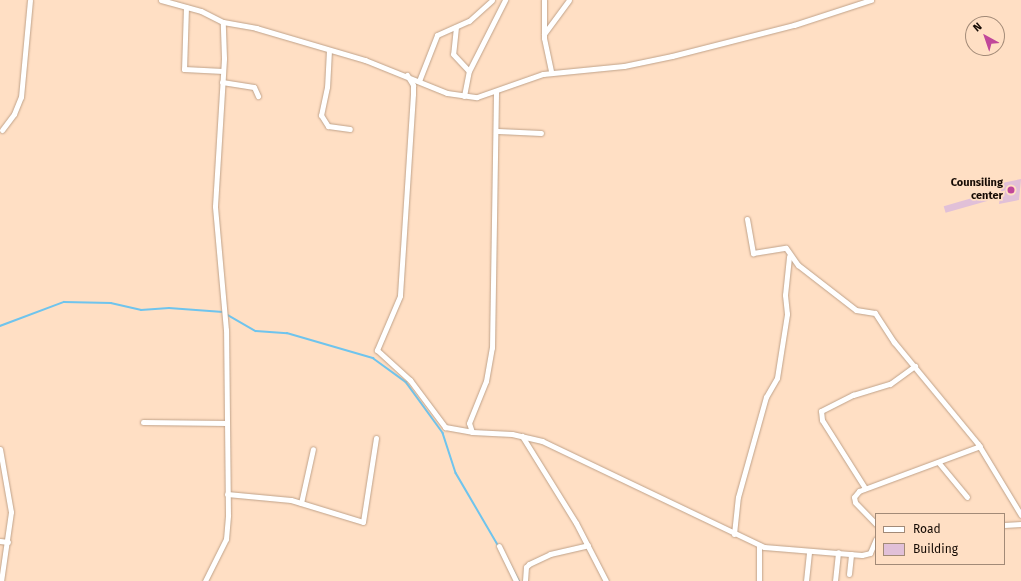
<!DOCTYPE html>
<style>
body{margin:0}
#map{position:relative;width:1021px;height:581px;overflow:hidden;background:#ffdfc4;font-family:"Fira Sans",sans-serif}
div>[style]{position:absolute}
.stream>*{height:1.5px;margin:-0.75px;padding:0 0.75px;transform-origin:0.75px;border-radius:0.75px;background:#6fc4ed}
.building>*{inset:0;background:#e1c0d8;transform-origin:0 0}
.roads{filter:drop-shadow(0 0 1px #c0a289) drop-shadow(0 0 1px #c0a289)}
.street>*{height:5px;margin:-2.5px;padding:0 2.5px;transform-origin:2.5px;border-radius:2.5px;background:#fff}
.dots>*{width:11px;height:11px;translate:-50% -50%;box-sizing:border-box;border:2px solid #ffdfc4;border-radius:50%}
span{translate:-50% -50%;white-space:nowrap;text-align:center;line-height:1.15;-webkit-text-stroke:3.5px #ffdfc4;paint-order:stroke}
.poi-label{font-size:11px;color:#160b04;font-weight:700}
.right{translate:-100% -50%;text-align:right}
.legend{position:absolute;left:875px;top:513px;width:130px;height:52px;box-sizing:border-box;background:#ffdfc4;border:1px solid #a28a77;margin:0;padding:5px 7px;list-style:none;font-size:12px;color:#160b04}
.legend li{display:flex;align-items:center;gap:8px;height:20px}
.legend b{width:20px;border:1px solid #a28a77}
.north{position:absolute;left:965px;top:16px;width:40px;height:40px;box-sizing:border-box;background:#ffdfc4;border:1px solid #a28a77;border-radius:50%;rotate:320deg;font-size:11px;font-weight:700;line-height:16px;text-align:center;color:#160b04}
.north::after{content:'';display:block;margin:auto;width:14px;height:18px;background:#c0479a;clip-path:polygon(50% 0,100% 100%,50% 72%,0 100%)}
</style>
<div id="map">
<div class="stream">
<div style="left:226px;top:314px;width:34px;rotate:30deg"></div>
<div style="left:256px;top:331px;width:31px;rotate:4deg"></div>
<div style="left:287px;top:333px;width:90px;rotate:16.2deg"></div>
<div style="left:373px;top:358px;width:41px;rotate:36deg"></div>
<div style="left:406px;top:382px;width:63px;rotate:54deg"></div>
<div style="left:443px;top:433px;width:42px;rotate:72deg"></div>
<div style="left:456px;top:473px;width:83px;rotate:59.7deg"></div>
<div style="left:0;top:326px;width:68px;rotate:-20.6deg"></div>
<div style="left:64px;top:302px;width:47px;rotate:1.2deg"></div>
<div style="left:111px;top:303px;width:31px;rotate:13deg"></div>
<div style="left:141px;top:310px;width:28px;rotate:-4deg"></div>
<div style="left:169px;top:308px;width:54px;rotate:4.2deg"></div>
<div style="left:508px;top:560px;width:24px;rotate:62deg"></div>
</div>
<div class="building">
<div style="clip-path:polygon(1021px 179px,1019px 200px,999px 204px,1002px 183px)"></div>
<div style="left:986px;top:194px;width:7px;height:44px;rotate:74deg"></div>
</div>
<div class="roads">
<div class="street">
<div style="left:161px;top:0;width:41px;rotate:15.4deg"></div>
<div style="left:201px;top:11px;width:25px;rotate:27deg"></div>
<div style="left:223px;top:22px;width:34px;rotate:10deg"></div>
<div style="left:256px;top:28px;width:114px;rotate:16.4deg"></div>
<div style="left:365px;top:60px;width:88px;rotate:21.9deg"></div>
<div style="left:447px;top:93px;width:30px;rotate:8deg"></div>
<div style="left:477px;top:97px;width:70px;rotate:-19.2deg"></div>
<div style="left:543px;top:74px;width:81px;rotate:-5.6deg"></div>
<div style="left:624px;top:66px;width:49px;rotate:-11.8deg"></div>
<div style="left:672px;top:56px;width:126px;rotate:-14.3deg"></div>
<div style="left:794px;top:25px;width:81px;rotate:-18deg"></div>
<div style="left:544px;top:0;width:38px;rotate:90deg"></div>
<div style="left:544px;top:38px;width:35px;rotate:78deg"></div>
<div style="left:186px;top:7px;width:62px;rotate:91.8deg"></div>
<div style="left:184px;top:69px;width:39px;rotate:3deg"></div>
<div style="left:456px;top:27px;width:27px;rotate:96deg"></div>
<div style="left:453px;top:54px;width:23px;rotate:47deg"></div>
<div style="left:544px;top:34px;width:42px;rotate:-53.7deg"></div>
<div style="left:329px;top:50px;width:37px;rotate:93deg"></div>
<div style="left:327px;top:87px;width:29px;rotate:102deg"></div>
<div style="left:321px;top:115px;width:13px;rotate:58deg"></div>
<div style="left:328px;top:126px;width:22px;rotate:8deg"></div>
<div style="left:407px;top:75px;width:12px;rotate:59deg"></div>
<div style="left:413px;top:85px;width:9px;rotate:90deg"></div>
<div style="left:413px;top:94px;width:202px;rotate:93.7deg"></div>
<div style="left:400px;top:296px;width:59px;rotate:113.1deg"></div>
<div style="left:377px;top:350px;width:45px;rotate:42.3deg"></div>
<div style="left:410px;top:380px;width:59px;rotate:53.3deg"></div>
<div style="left:445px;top:427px;width:27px;rotate:10deg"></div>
<div style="left:472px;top:432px;width:40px;rotate:2.9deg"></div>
<div style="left:512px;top:434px;width:31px;rotate:13deg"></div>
<div style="left:542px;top:441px;width:246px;rotate:25.5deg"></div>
<div style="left:764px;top:547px;width:98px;rotate:4.7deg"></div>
<div style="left:862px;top:555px;width:8px;rotate:-14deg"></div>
<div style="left:870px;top:553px;width:15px;rotate:-67deg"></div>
<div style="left:419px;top:81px;width:49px;rotate:-68.6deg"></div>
<div style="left:437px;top:35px;width:35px;rotate:-24deg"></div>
<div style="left:469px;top:21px;width:31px;rotate:-42deg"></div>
<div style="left:222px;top:82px;width:32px;rotate:9deg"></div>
<div style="left:254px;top:87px;width:10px;rotate:66deg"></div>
<div style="left:464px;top:96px;width:25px;rotate:-79deg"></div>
<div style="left:469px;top:71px;width:80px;rotate:-63.1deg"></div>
<div style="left:2px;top:130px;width:20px;rotate:-53deg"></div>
<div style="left:14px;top:114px;width:18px;rotate:-68deg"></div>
<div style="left:21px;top:97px;width:97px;rotate:-84.7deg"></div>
<div style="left:498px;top:131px;width:43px;rotate:2.7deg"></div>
<div style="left:747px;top:219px;width:35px;rotate:80deg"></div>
<div style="left:753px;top:253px;width:33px;rotate:-9deg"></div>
<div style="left:786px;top:248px;width:21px;rotate:55deg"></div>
<div style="left:798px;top:265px;width:73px;rotate:37.8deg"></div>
<div style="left:856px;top:310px;width:19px;rotate:9deg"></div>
<div style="left:875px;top:313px;width:35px;rotate:57deg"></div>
<div style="left:894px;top:342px;width:132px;rotate:50.5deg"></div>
<div style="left:978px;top:444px;width:83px;rotate:58.8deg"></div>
<div style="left:143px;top:422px;width:84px;rotate:0.7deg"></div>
<div style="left:472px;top:432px;width:9px;rotate:-108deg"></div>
<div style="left:469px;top:423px;width:45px;rotate:-68deg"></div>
<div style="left:486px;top:381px;width:34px;rotate:-80deg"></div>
<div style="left:492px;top:348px;width:257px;rotate:-89.1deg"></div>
<div style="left:522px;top:436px;width:102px;rotate:58.2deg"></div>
<div style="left:576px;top:523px;width:65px;rotate:62.7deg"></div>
<div style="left:0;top:449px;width:64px;rotate:80.1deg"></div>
<div style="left:11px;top:512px;width:70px;rotate:98.2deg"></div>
<div style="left:939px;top:463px;width:44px;rotate:50.5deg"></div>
<div style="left:865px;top:488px;width:80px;rotate:-122.3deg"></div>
<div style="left:822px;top:420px;width:9px;rotate:-96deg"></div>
<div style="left:821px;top:411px;width:36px;rotate:-27deg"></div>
<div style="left:853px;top:395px;width:39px;rotate:-17deg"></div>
<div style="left:890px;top:384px;width:31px;rotate:-36deg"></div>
<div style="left:227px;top:494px;width:64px;rotate:5.4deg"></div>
<div style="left:291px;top:500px;width:75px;rotate:17deg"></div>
<div style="left:363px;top:522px;width:85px;rotate:-81.2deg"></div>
<div style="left:301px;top:503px;width:55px;rotate:-77.5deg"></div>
<div style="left:876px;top:524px;width:30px;rotate:-134deg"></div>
<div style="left:855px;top:502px;width:5px;rotate:-101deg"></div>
<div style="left:854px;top:497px;width:8px;rotate:-50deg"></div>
<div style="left:859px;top:491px;width:129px;rotate:-20.4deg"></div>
<div style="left:1004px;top:525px;width:17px;rotate:-3deg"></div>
<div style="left:734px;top:534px;width:37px;rotate:-84deg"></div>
<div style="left:738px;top:497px;width:104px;rotate:-74.4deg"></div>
<div style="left:766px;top:397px;width:22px;rotate:-60deg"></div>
<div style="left:777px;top:378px;width:65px;rotate:-81.1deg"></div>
<div style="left:787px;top:314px;width:19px;rotate:-96deg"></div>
<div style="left:785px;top:295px;width:39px;rotate:-84deg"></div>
<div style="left:0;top:541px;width:8px;rotate:7deg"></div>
<div style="left:759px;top:545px;width:36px;rotate:90deg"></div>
<div style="left:499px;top:546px;width:39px;rotate:64deg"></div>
<div style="left:849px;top:574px;width:20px;rotate:-84deg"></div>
<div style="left:205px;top:581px;width:47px;rotate:-63.4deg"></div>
<div style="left:226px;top:539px;width:24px;rotate:-85deg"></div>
<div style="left:228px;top:515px;width:185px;rotate:-90.6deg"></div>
<div style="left:226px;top:330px;width:124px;rotate:-95.1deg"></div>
<div style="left:215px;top:206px;width:148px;rotate:-86.5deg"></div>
<div style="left:224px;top:58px;width:36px;rotate:-92deg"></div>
<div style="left:525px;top:581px;width:14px;rotate:-86deg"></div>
<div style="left:526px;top:567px;width:4px;rotate:-45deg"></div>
<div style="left:529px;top:564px;width:23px;rotate:-25deg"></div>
<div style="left:550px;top:554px;width:39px;rotate:-13deg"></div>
<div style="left:806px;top:581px;width:30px;rotate:-84deg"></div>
<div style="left:835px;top:581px;width:29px;rotate:-84deg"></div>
</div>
</div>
<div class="dots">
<div style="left:1011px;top:190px;background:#c0479a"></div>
</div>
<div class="poi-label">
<span class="right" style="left:1003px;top:190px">Counsiling<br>center</span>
</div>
<ul class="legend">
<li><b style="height:5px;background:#fff"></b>Road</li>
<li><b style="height:11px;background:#e1c0d8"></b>Building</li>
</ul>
<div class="north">N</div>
</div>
